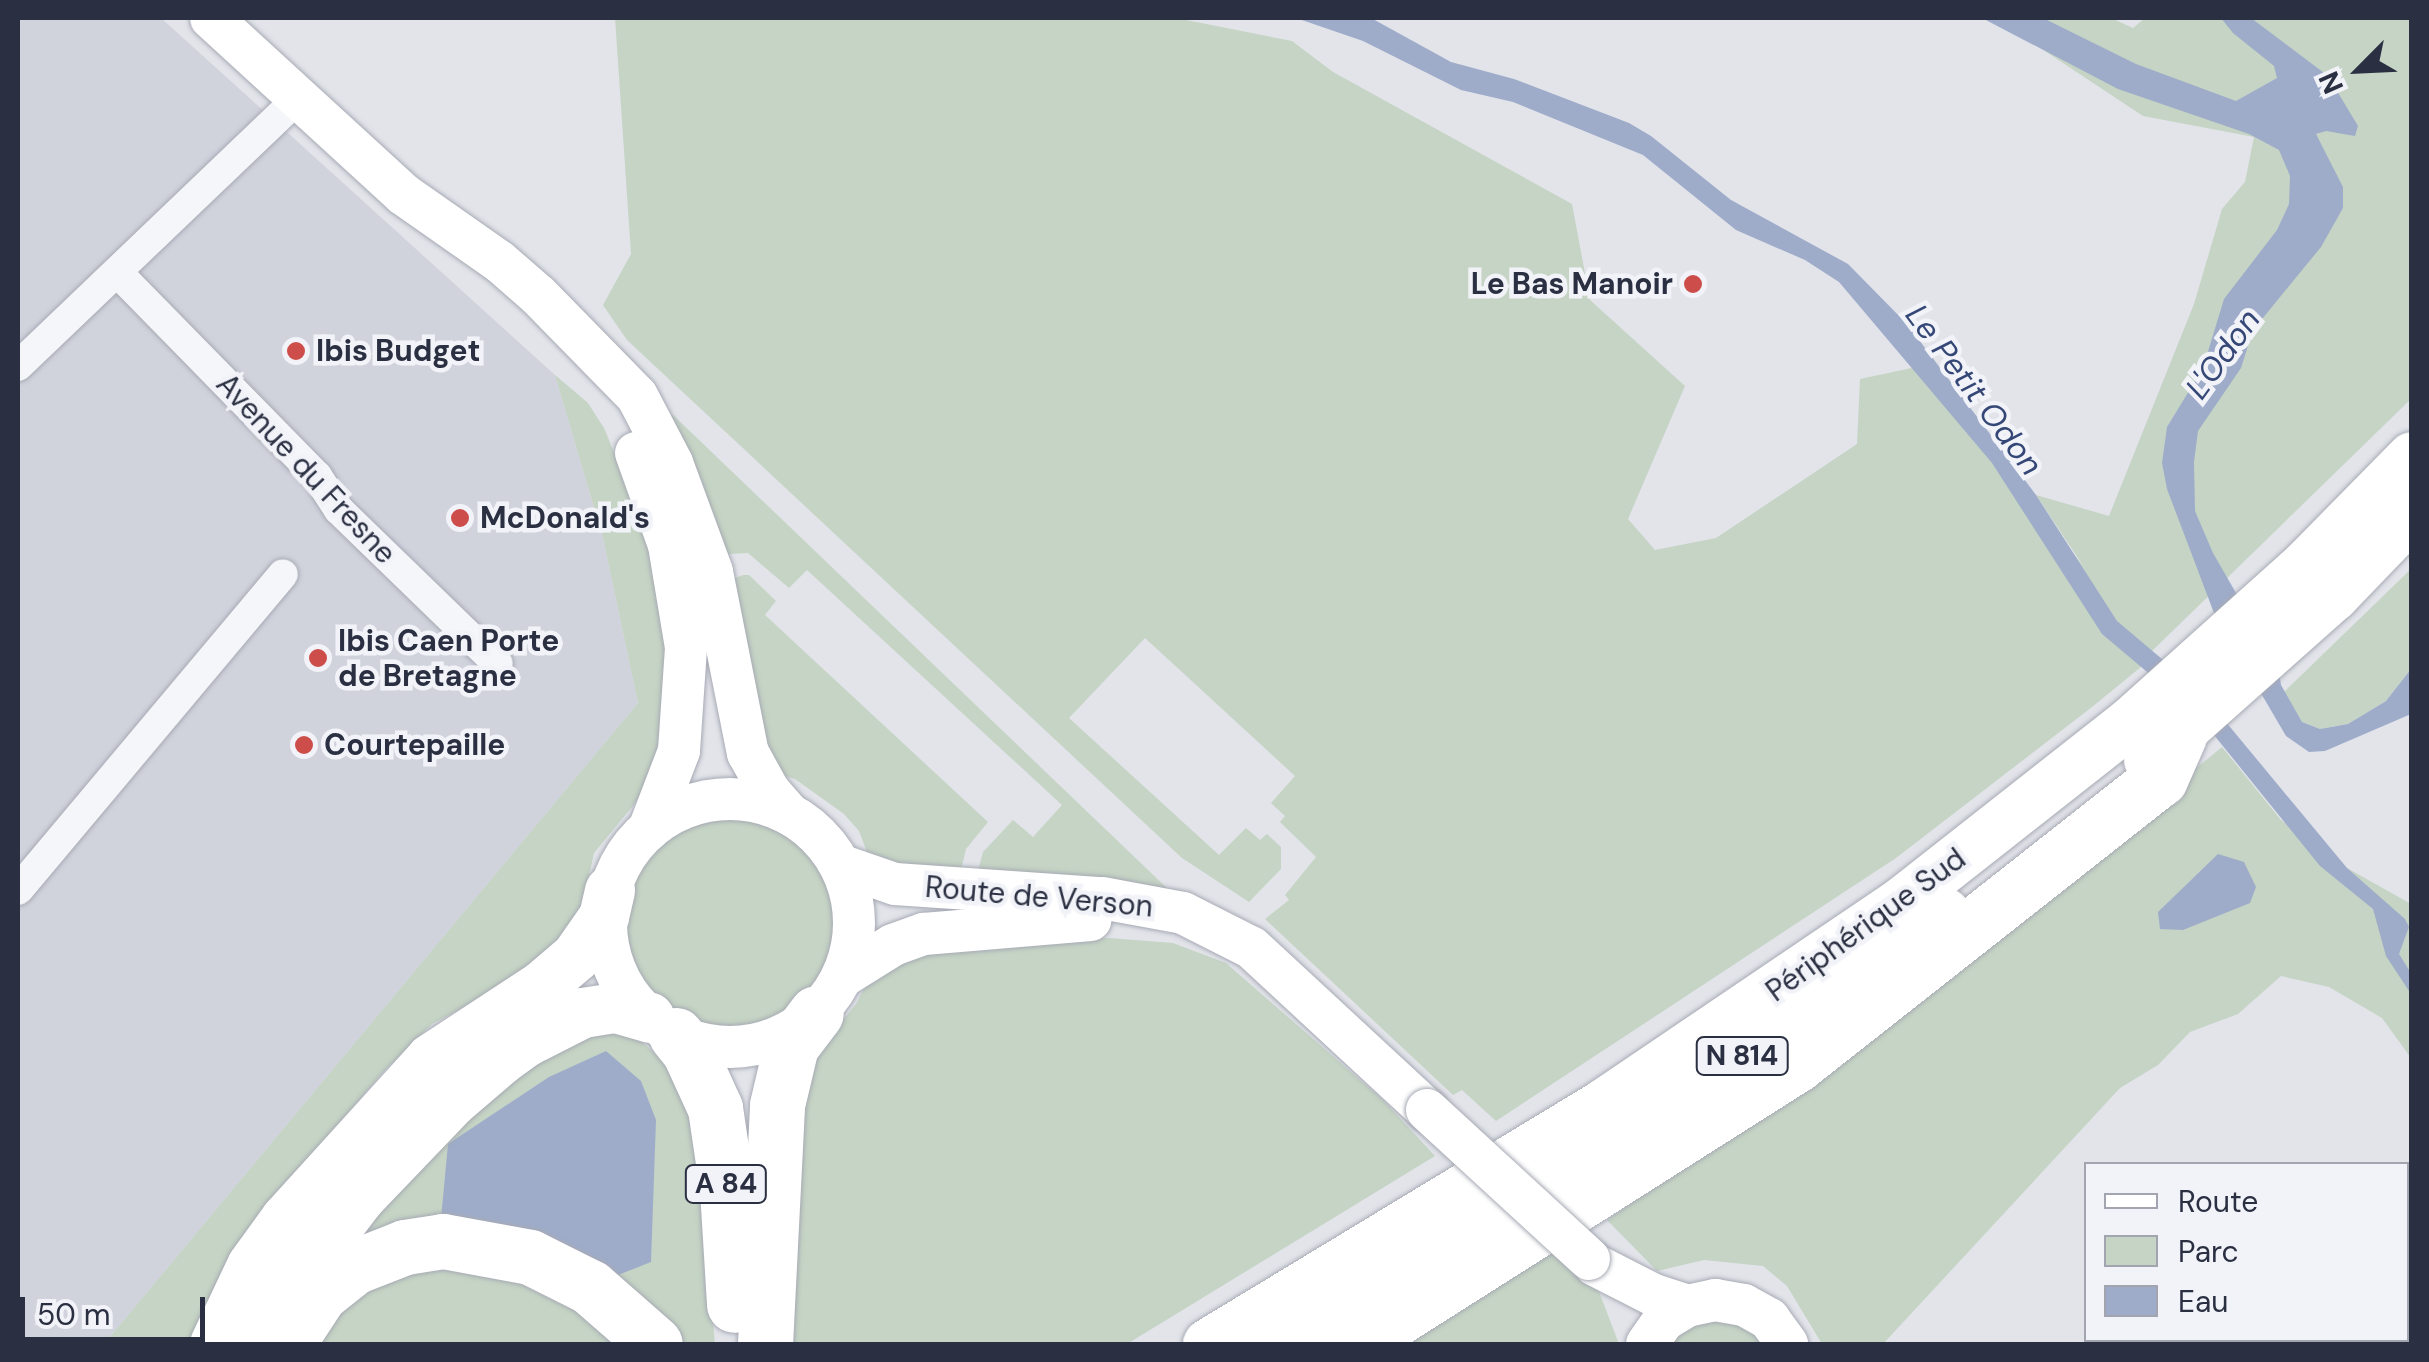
<!DOCTYPE html>
<meta charset="utf-8">
<style>
body{margin:0}
#map{position:relative;width:2429px;height:1362px;overflow:hidden;background:#e2e4ea;font-family:"DM Sans",sans-serif}
div>[style]{position:absolute}
.built>*{inset:0;background:#d0d3dc}
.green>*{inset:0;background:#c5d4c4}
.round{border-radius:50%}
.water>*{inset:0;background:#9eacca}
.roads{filter:drop-shadow(0 0 2px #a7aab4) drop-shadow(0 0 2px #a7aab4)}
.minor>*{height:30px;margin:-15px;padding:0 15px;transform-origin:15px;border-radius:15px;background:#f5f6f9}
.secondary>*{height:42px;margin:-21px;padding:0 21px;transform-origin:21px;border-radius:21px;background:#fff}
.secondary>.ring{margin:-21px;padding:0;box-sizing:content-box;background:none;border:42px solid #fff;border-radius:50%}
.trunk>*{height:50px;margin:-25px;padding:0 25px;transform-origin:25px;border-radius:25px;background:#fff}
.motorway>*{height:55px;margin:-27.5px;padding:0 27.5px;transform-origin:27.5px;border-radius:27.5px;background:#fff}
.bridges{filter:drop-shadow(0 0 2px #a7aab4) drop-shadow(0 0 2px #a7aab4)}
.secondary-bridge>*{height:42px;margin:-21px;padding:0 21px;transform-origin:21px;border-radius:21px;background:#fff}
.dots>*{width:28px;height:28px;translate:-50% -50%;box-sizing:border-box;border:5px solid #f2f3f8;border-radius:50%}
span{translate:-50% -50%;white-space:nowrap;text-align:center;line-height:1.15;-webkit-text-stroke:9px #f2f3f8;paint-order:stroke}
.shield-label span{padding:2px 8px;background:#f2f3f8;border:2px solid;border-radius:8px;-webkit-text-stroke-width:0}
.shield-label{font-size:28px;color:#2a2f42;font-weight:700}
.poi-label{font-size:30px;color:#2a2f42;font-weight:700}
.right{translate:-100% -50%;text-align:right}
.left{translate:0 -50%;text-align:left}
.street-label{font-size:30px;color:#2a2f42}
.water-label{font-size:32px;color:#354776;font-style:italic}
.frame{position:absolute;inset:0;border:20px solid #2a2f42;pointer-events:none}
.legend{position:absolute;left:2084px;top:1162px;width:325px;height:180px;box-sizing:border-box;background:#f2f3f8;border:2px solid #a2a5af;margin:0;padding:12px 18px;list-style:none;font-size:30px;color:#2a2f42}
.legend li{display:flex;align-items:center;gap:20px;height:50px}
.legend b{width:50px;border:2px solid #a2a5af}
.north{position:absolute;left:2309px;top:20px;width:100px;height:100px;-webkit-text-stroke:8px #f2f3f8;paint-order:stroke;rotate:246deg;font-size:28px;font-weight:700;line-height:40px;text-align:center;color:#2a2f42}
.north::after{content:'';display:block;margin:auto;width:35px;height:45px;background:#2a2f42;clip-path:polygon(50% 0,100% 100%,50% 72%,0 100%)}
.scale{position:absolute;left:20px;top:1297px;width:185px;height:45px;box-sizing:border-box;border:5px solid #2a2f42;border-top:0;padding-left:12px;font-size:30px;line-height:35px;white-space:nowrap;color:#2a2f42;-webkit-text-stroke:8px #f2f3f8;paint-order:stroke}
</style>
<div id="map">
<div class="built">
<div style="clip-path:polygon(18px 18px,161px 18px,555px 375px,603px 538px,638px 703px,104px 1344px,18px 1344px)"></div>
</div>
<div class="green">
<div style="clip-path:polygon(615px 18px,1176px 18px,1292px 41px,1333px 72px,1572px 204px,1590px 300px,1685px 386px,1628px 519px,1655px 550px,1716px 538px,1857px 444px,1860px 379px,1926px 365px,2084px 567px,2036px 495px,2109px 516px,2194px 304px,2222px 209px,2245px 182px,2254px 137px,2143px 116px,1995px 18px,2111px 18px,2133px 28px,2145px 18px,2411px 18px,2411px 399px,2152px 651px,2123px 628px,2141px 667px,2092px 707px,1896px 858px,1496px 1121px,1462px 1090px,1453px 1095px,1265px 919px,1289px 900px,1285px 895px,1316px 857px,1280px 822px,1285px 816px,1271px 803px,1295px 776px,1145px 638px,1069px 718px,1219px 855px,1246px 828px,1260px 840px,1267px 834px,1281px 847px,1281px 869px,1249px 902px,1182px 858px,627px 340px,603px 305px,631px 254px)"></div>
<div style="clip-path:polygon(555px 375px,588px 403px,604px 428px,646px 530px,666px 641px,659px 741px,645px 791px,594px 853px,579px 922px,527px 974px,432px 1024px,384px 1071px,256px 1221px,191px 1344px,104px 1344px,638px 703px,603px 538px)"></div>
<div style="clip-path:polygon(673px 415px,1171px 892px,978px 871px,983px 852px,1013px 820px,1033px 837px,1062px 805px,807px 570px,789px 588px,748px 553px,728px 554px,669px 417px)"></div>
<div style="clip-path:polygon(2411px 569px,2411px 669px,2386px 701px,2348px 724px,2320px 729px,2302px 722px,2284px 692px)"></div>
<div style="clip-path:polygon(743px 575px,749px 575px,776px 601px,765px 615px,988px 822px,966px 849px,959px 878px,870px 860px,859px 831px,844px 814px,795px 779px,778px 774px,768px 761px,733px 579px)"></div>
<div style="clip-path:polygon(2222px 747px,2281px 820px,2347px 868px,2411px 904px,2411px 1058px,2382px 1018px,2329px 987px,2281px 976px,2238px 1014px,2190px 1032px,2158px 1065px,2120px 1088px,1883px 1344px,1822px 1344px,1787px 1286px,1763px 1266px,1704px 1260px,1657px 1271px,1607px 1220px,1853px 1050px)"></div>
<div class="round" style="left:625px;top:815px;width:212px;height:212px"></div>
<div style="clip-path:polygon(1109px 938px,1173px 943px,1226px 963px,1383px 1100px,1435px 1156px,1127px 1344px,794px 1344px,800px 1073px,856px 1004px,876px 966px,925px 945px)"></div>
<div style="clip-path:polygon(606px 1023px,636px 1037px,662px 1059px,679px 1083px,694px 1122px,715px 1344px,681px 1344px,590px 1263px,328px 1265px,455px 1113px)"></div>
<div style="clip-path:polygon(1551px 1246px,1598px 1289px,1619px 1344px,1395px 1344px)"></div>
<div style="clip-path:polygon(492px 1265px,558px 1291px,623px 1344px,312px 1344px,341px 1306px,399px 1270px)"></div>
<div style="clip-path:polygon(1736px 1318px,1770px 1344px,1667px 1344px,1697px 1319px)"></div>
</div>
<div class="water">
<div style="clip-path:polygon(1296px 18px,1371px 18px,1451px 62px,1514px 79px,1629px 123px,1651px 136px,1731px 200px,1848px 264px,1907px 324px,2036px 495px,2117px 621px,2201px 692px,2347px 868px,2405px 919px,2409px 927px,2399px 954px,2411px 973px,2411px 994px,2386px 956px,2373px 909px,2320px 866px,2197px 714px,2102px 634px,1992px 463px,1839px 282px,1805px 260px,1736px 230px,1643px 155px,1513px 102px,1461px 90px,1363px 41px)"></div>
<div style="clip-path:polygon(1982px 18px,2043px 18px,2136px 64px,2236px 101px,2277px 78px,2274px 66px,2233px 33px,2221px 18px,2251px 18px,2328px 76px,2358px 126px,2355px 136px,2326px 131px,2316px 134px,2343px 187px,2343px 208px,2321px 247px,2253px 330px,2241px 368px,2198px 431px,2194px 462px,2195px 511px,2213px 553px,2278px 666px,2281px 685px,2302px 722px,2320px 729px,2348px 724px,2386px 701px,2411px 669px,2411px 714px,2325px 751px,2309px 752px,2286px 736px,2214px 613px,2167px 489px,2162px 463px,2167px 427px,2203px 368px,2224px 299px,2277px 230px,2289px 204px,2290px 176px,2279px 150px,2249px 134px,2118px 89px)"></div>
<div style="clip-path:polygon(2218px 854px,2244px 862px,2256px 887px,2250px 903px,2183px 930px,2160px 929px,2158px 912px)"></div>
<div style="clip-path:polygon(606px 1051px,641px 1081px,656px 1120px,651px 1262px,613px 1277px,441px 1219px,448px 1144px,549px 1077px)"></div>
</div>
<div class="roads">
<div class="minor">
<div style="left:117px;top:272px;width:286px;rotate:45.6deg"></div>
<div style="left:317px;top:476px;width:40px;rotate:57.1deg"></div>
<div style="left:339px;top:510px;width:221px;rotate:44.1deg"></div>
<div style="left:18px;top:366px;width:388px;rotate:-43.7deg"></div>
<div style="left:18px;top:890px;width:412px;rotate:-50deg"></div>
</div>
<div class="secondary">
<div style="left:211px;top:18px;width:260px;rotate:42.5deg"></div>
<div style="left:403px;top:194px;width:118px;rotate:35deg"></div>
<div style="left:500px;top:262px;width:50px;rotate:41deg"></div>
<div style="left:538px;top:295px;width:141px;rotate:45.6deg"></div>
<div style="left:637px;top:396px;width:76px;rotate:62.4deg"></div>
<div style="left:672px;top:463px;width:116px;rotate:69.8deg"></div>
<div style="left:712px;top:572px;width:185px;rotate:78.8deg"></div>
<div style="left:748px;top:753px;width:43px;rotate:61.1deg"></div>
<div style="left:769px;top:791px;width:30px;rotate:49deg"></div>
<div style="left:636px;top:453px;width:98px;rotate:70.3deg"></div>
<div style="left:669px;top:545px;width:104px;rotate:80.6deg"></div>
<div style="left:686px;top:648px;width:103px;rotate:93.9deg"></div>
<div style="left:679px;top:751px;width:84px;rotate:111deg"></div>
<div class="ring" style="left:606px;top:799px;width:206px;height:206px"></div>
<div style="left:840px;top:865px;width:58px;rotate:19.1deg"></div>
<div style="left:895px;top:884px;width:207px;rotate:3.9deg"></div>
<div style="left:1102px;top:898px;width:82px;rotate:10.5deg"></div>
<div style="left:1183px;top:913px;width:77px;rotate:26.9deg"></div>
<div style="left:1252px;top:948px;width:238px;rotate:42.8deg"></div>
<div style="left:842px;top:977px;width:60px;rotate:-32.1deg"></div>
<div style="left:893px;top:945px;width:33px;rotate:-20deg"></div>
<div style="left:924px;top:934px;width:167px;rotate:-4.8deg"></div>
<div style="left:1595px;top:1265px;width:66px;rotate:27deg"></div>
<div style="left:1654px;top:1295px;width:35px;rotate:18deg"></div>
<div style="left:1647px;top:1344px;width:29px;rotate:-55deg"></div>
<div style="left:1664px;top:1320px;width:27px;rotate:-31deg"></div>
<div style="left:1687px;top:1306px;width:29px;rotate:-12deg"></div>
<div style="left:1715px;top:1300px;width:29px;rotate:10deg"></div>
<div style="left:1744px;top:1305px;width:29px;rotate:29deg"></div>
<div style="left:1769px;top:1319px;width:31px;rotate:54deg"></div>
</div>
<div class="trunk">
<div style="left:2149px;top:760px;width:247px;rotate:-41.6deg"></div>
<div style="left:2334px;top:596px;width:112px;rotate:-46.1deg"></div>
<div style="left:215px;top:1344px;width:86px;rotate:-64.6deg"></div>
<div style="left:252px;top:1266px;width:58px;rotate:-54.1deg"></div>
<div style="left:286px;top:1219px;width:216px;rotate:-47.8deg"></div>
<div style="left:431px;top:1059px;width:133px;rotate:-33.3deg"></div>
<div style="left:542px;top:986px;width:45px;rotate:-40.5deg"></div>
<div style="left:576px;top:957px;width:49px;rotate:-55deg"></div>
<div style="left:604px;top:917px;width:27px;rotate:-77deg"></div>
<div style="left:262px;top:1344px;width:58px;rotate:-63.4deg"></div>
<div style="left:288px;top:1292px;width:120px;rotate:-52.5deg"></div>
<div style="left:361px;top:1197px;width:132px;rotate:-46.2deg"></div>
<div style="left:452px;top:1102px;width:65px;rotate:-40.6deg"></div>
<div style="left:501px;top:1060px;width:31px;rotate:-36deg"></div>
<div style="left:526px;top:1042px;width:64px;rotate:-27deg"></div>
<div style="left:583px;top:1013px;width:33px;rotate:-9deg"></div>
<div style="left:616px;top:1008px;width:35px;rotate:16deg"></div>
<div style="left:1208px;top:1344px;width:463px;rotate:-31.2deg"></div>
<div style="left:1604px;top:1104px;width:359px;rotate:-34.1deg"></div>
<div style="left:1901px;top:903px;width:291px;rotate:-38.2deg"></div>
<div style="left:2130px;top:723px;width:238px;rotate:-41.9deg"></div>
<div style="left:2307px;top:564px;width:150px;rotate:-45.5deg"></div>
<div style="left:1284px;top:1344px;width:428px;rotate:-31.7deg"></div>
<div style="left:1648px;top:1119px;width:218px;rotate:-33.8deg"></div>
<div style="left:1829px;top:998px;width:144px;rotate:-36.2deg"></div>
</div>
<div class="motorway">
<div style="left:676px;top:1035px;width:21px;rotate:51deg"></div>
<div style="left:689px;top:1051px;width:63px;rotate:65.5deg"></div>
<div style="left:715px;top:1108px;width:82px;rotate:81.6deg"></div>
<div style="left:727px;top:1189px;width:116px;rotate:86.5deg"></div>
<div style="left:287px;top:1344px;width:60px;rotate:-56.6deg"></div>
<div style="left:320px;top:1294px;width:43px;rotate:-38.5deg"></div>
<div style="left:354px;top:1267px;width:55px;rotate:-21.4deg"></div>
<div style="left:405px;top:1247px;width:38px;rotate:-9deg"></div>
<div style="left:443px;top:1241px;width:88px;rotate:10.4deg"></div>
<div style="left:530px;top:1257px;width:67px;rotate:26.6deg"></div>
<div style="left:590px;top:1287px;width:86px;rotate:41.2deg"></div>
<div style="left:765px;top:1344px;width:239px;rotate:-87.1deg"></div>
<div style="left:777px;top:1105px;width:61px;rotate:-76.7deg"></div>
<div style="left:791px;top:1046px;width:41px;rotate:-52.9deg"></div>
<div style="left:1356px;top:1344px;width:521px;rotate:-32.38deg"></div>
<div style="left:1796px;top:1065px;width:463px;rotate:-38.2deg"></div>
<div style="left:2160px;top:779px;width:47px;rotate:-66.2deg"></div>
</div>
</div>
<div class="bridges">
<div class="secondary-bridge">
<div style="left:1427px;top:1110px;width:220px;rotate:42.6deg"></div>
</div>
</div>
<div class="dots">
<div style="left:1693px;top:284px;background:#cd4d4a"></div>
<div style="left:296px;top:351px;background:#cd4d4a"></div>
<div style="left:460px;top:518px;background:#cd4d4a"></div>
<div style="left:318px;top:658px;background:#cd4d4a"></div>
<div style="left:304px;top:745px;background:#cd4d4a"></div>
</div>
<div class="shield-label">
<span style="left:1742px;top:1056px">N 814</span>
<span style="left:726px;top:1184px">A 84</span>
</div>
<div class="poi-label">
<span class="right" style="left:1673px;top:284px">Le Bas Manoir</span>
<span class="left" style="left:316px;top:351px">Ibis Budget</span>
<span class="left" style="left:480px;top:518px">McDonald's</span>
<span class="left" style="left:338px;top:658px">Ibis Caen Porte<br>de Bretagne</span>
<span class="left" style="left:324px;top:745px">Courtepaille</span>
</div>
<div class="street-label">
<span style="left:306px;top:469px;rotate:47deg">Avenue du Fresne</span>
<span style="left:1039px;top:897px;rotate:5deg">Route de Verson</span>
<span style="left:1866px;top:925px;rotate:-36deg">Périphérique Sud</span>
</div>
<div class="water-label">
<span style="left:2223px;top:354px;rotate:-54deg">L'Odon</span>
<span style="left:1974px;top:390px;rotate:53deg">Le Petit Odon</span>
</div>
<div class="frame"></div>
<ul class="legend">
<li><b style="height:12px;background:#fff"></b>Route</li>
<li><b style="height:28px;background:#c5d4c4"></b>Parc</li>
<li><b style="height:28px;background:#9eacca"></b>Eau</li>
</ul>
<div class="north">N</div>
<div class="scale">50 m</div>
</div>
